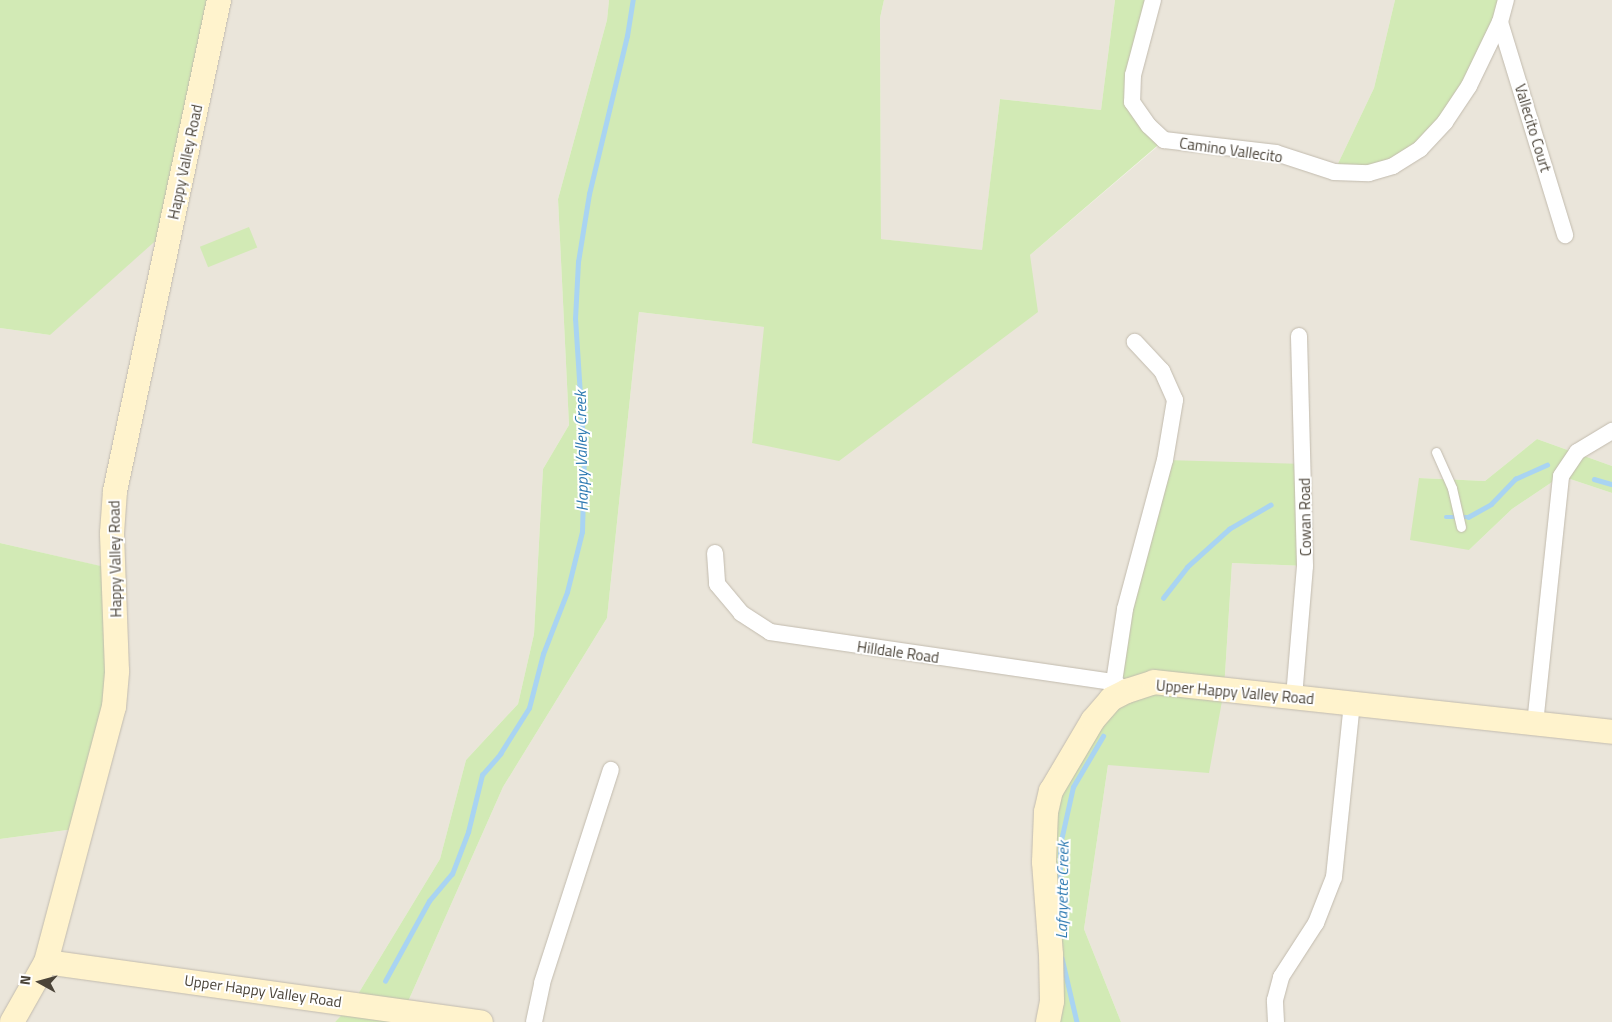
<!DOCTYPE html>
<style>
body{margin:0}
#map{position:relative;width:1612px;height:1022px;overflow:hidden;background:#f6f3ec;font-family:"Titillium Web",sans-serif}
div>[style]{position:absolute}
.residential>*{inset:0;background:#eae5da}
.green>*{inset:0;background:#d2eab5;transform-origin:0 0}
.stream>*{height:4.5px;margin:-2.25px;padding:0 2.25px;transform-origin:2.25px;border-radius:2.25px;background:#a9d4f2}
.roads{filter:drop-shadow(0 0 1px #c2bbae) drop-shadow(0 0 1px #c2bbae)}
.lane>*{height:9px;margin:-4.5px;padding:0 4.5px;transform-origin:4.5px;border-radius:4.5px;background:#fff}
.street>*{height:16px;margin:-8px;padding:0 8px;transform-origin:8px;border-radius:8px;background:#fff}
.secondary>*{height:24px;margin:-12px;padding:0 12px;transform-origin:12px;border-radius:12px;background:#fff3cd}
span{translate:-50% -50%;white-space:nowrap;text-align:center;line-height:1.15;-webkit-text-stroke:4px #fff;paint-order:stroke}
.street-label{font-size:15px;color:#4b4439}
.water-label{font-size:16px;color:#2e7ab2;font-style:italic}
.north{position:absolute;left:15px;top:957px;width:50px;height:50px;-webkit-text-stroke:4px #fff;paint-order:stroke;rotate:277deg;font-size:14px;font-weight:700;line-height:20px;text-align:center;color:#4b4439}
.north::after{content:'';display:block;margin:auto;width:18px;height:22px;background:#4b4439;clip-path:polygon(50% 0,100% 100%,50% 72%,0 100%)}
</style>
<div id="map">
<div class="residential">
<div style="clip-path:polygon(219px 0,609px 0,607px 20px,558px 199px,569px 425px,543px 469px,534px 634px,518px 704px,466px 760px,440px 859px,352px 1004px,335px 1022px,0 1022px,0 839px,82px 828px,113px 569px,0 543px,0 328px,50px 335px)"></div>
<div style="clip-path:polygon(884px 0,1115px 0,1101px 110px,1000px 99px,982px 251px,881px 239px,880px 18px)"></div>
<div style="clip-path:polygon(1153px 0,1395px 0,1374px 88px,1334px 172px,1506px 0,1612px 0,1612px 466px,1537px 439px,1485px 481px,1419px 478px,1469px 550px,1512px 509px,1561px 476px,1612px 493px,1612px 1022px,1121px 1022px,1084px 929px,1108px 765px,1224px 690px,1232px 563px,1305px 566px,1165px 460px,1048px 1022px,399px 1022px,503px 787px,607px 618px,639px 312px,765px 327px,752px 443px,1030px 255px,1164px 141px,1132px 102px)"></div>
</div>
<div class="green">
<div style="clip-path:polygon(0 0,219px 0,171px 227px,50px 335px,0 328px)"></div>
<div style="clip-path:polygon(609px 0,884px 0,880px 18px,881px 239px,982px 250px,1000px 99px,1101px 110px,1115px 0,1153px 0,1132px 102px,1164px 140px,1030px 255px,1038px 312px,839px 461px,752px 443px,764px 327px,639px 312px,607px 618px,503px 787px,399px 1022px,335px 1022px,352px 1004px,440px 859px,466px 760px,518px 704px,534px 634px,543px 469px,569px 425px,558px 199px,607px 20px)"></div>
<div style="clip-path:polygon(1395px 0,1506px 0,1469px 86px,1393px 166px,1334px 172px,1374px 88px)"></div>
<div style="left:249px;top:227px;width:22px;height:53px;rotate:68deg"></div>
<div style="clip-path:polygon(1537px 439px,1612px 466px,1612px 493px,1561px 476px,1512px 509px,1469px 550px,1410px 540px,1419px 478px,1485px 481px)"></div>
<div style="clip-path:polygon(1165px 460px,1304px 464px,1305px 566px,1232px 563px,1224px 690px,1209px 773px,1108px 765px,1084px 929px,1121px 1022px,1048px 1022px,1046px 812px,1114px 682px)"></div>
<div style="clip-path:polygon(0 543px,114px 569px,116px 635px,82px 828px,0 839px)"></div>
</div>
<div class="stream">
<div style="left:1594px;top:479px;width:19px;rotate:16deg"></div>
<div style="left:1446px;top:517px;width:22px"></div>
<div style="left:1468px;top:517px;width:26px;rotate:-29deg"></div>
<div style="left:1491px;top:504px;width:35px;rotate:-46deg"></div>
<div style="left:1515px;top:479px;width:35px;rotate:-24deg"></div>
<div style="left:1163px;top:598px;width:39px;rotate:-52deg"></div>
<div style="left:1187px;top:567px;width:57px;rotate:-42.1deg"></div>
<div style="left:1229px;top:529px;width:48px;rotate:-30.3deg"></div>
<div style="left:1060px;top:925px;width:80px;rotate:-90deg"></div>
<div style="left:1060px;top:845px;width:59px;rotate:-77.4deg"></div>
<div style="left:1073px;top:787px;width:59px;rotate:-59.5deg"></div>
<div style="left:1062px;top:958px;width:66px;rotate:76.8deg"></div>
<div style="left:385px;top:981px;width:91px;rotate:-61.2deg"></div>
<div style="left:429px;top:901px;width:35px;rotate:-50deg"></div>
<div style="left:452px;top:874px;width:45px;rotate:-69.1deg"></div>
<div style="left:468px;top:832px;width:59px;rotate:-76.2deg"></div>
<div style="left:482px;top:775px;width:28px;rotate:-49deg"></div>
<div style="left:500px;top:754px;width:54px;rotate:-57.8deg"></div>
<div style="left:529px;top:708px;width:56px;rotate:-75.5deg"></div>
<div style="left:543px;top:654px;width:66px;rotate:-68.8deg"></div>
<div style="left:567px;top:592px;width:62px;rotate:-76deg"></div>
<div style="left:582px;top:532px;width:75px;rotate:-88.5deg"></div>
<div style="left:584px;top:457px;width:138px;rotate:-93.7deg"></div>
<div style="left:575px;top:319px;width:57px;rotate:-87deg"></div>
<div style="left:578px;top:262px;width:69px;rotate:-80.8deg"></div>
<div style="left:589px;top:194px;width:163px;rotate:-76.5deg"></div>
<div style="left:627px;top:36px;width:36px;rotate:-81deg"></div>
</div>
<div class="roads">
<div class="lane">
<div style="left:1436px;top:452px;width:39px;rotate:66deg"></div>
<div style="left:1452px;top:488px;width:40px;rotate:77deg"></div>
</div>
<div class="street">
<div style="left:1153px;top:0;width:78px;rotate:104.9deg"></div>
<div style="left:1133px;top:75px;width:27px;rotate:92deg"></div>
<div style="left:1132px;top:102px;width:29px;rotate:55deg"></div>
<div style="left:1149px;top:126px;width:21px;rotate:43deg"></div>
<div style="left:1164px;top:140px;width:113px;rotate:6.6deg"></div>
<div style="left:1276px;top:153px;width:61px;rotate:18.1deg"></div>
<div style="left:1334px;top:172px;width:35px;rotate:2deg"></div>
<div style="left:1369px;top:173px;width:25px;rotate:-16deg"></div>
<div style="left:1393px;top:166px;width:32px;rotate:-32deg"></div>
<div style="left:1420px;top:149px;width:37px;rotate:-47deg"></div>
<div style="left:1445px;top:122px;width:43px;rotate:-56.3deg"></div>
<div style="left:1469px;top:86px;width:71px;rotate:-64.2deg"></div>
<div style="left:1500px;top:22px;width:23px;rotate:-75deg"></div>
<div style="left:1500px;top:22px;width:223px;rotate:73deg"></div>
<div style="left:715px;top:553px;width:31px;rotate:86deg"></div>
<div style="left:717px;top:584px;width:38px;rotate:50deg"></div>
<div style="left:741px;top:613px;width:35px;rotate:33deg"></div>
<div style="left:770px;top:632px;width:348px;rotate:8.3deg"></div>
<div style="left:1114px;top:682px;width:16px;rotate:35deg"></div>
<div style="left:1114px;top:682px;width:74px;rotate:-81.4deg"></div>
<div style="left:1125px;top:609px;width:154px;rotate:-75deg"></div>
<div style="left:1165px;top:460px;width:61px;rotate:-80.5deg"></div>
<div style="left:1175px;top:400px;width:32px;rotate:-114deg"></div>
<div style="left:1162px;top:371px;width:40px;rotate:-133deg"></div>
<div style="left:1294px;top:697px;width:131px;rotate:-85.2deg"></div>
<div style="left:1305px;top:566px;width:230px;rotate:-91.5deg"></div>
<div style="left:1535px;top:724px;width:249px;rotate:-84deg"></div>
<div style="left:1561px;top:476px;width:29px;rotate:-56deg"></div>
<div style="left:1577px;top:452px;width:41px;rotate:-31deg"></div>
<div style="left:534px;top:1022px;width:40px;rotate:-78deg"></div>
<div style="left:542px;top:983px;width:224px;rotate:-72.1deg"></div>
<div style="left:1276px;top:1022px;width:22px;rotate:-93deg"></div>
<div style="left:1275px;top:1000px;width:24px;rotate:-75deg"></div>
<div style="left:1281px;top:977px;width:64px;rotate:-57.1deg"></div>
<div style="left:1316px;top:923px;width:49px;rotate:-68.6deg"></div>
<div style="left:1334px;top:877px;width:175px;rotate:-84.1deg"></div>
</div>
<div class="secondary">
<div style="left:46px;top:962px;width:439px;rotate:7.9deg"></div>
<div style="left:12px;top:1022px;width:69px;rotate:-60.5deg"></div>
<div style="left:46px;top:962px;width:264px;rotate:-75.1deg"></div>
<div style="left:114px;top:707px;width:36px;rotate:-85deg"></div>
<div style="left:117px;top:671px;width:138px;rotate:-92.1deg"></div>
<div style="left:112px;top:533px;width:42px;rotate:-85.9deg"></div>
<div style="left:115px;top:491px;width:502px;rotate:-78.04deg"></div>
<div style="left:1048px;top:1022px;width:21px;rotate:-79deg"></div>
<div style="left:1052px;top:1001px;width:46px;rotate:-91.2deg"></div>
<div style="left:1051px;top:955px;width:93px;rotate:-94.3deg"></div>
<div style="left:1044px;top:862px;width:50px;rotate:-87.7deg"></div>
<div style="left:1046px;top:812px;width:22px;rotate:-77deg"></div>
<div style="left:1051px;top:791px;width:82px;rotate:-59.4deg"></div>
<div style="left:1093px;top:720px;width:28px;rotate:-49deg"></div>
<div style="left:1111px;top:699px;width:18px;rotate:-27deg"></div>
<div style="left:1127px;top:691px;width:28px;rotate:-18deg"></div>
<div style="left:1154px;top:682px;width:461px;rotate:6.2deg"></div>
</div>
</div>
<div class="street-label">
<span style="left:1533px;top:128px;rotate:73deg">Vallecito Court</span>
<span style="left:1231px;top:150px;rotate:8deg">Camino Vallecito</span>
<span style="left:185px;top:162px;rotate:-78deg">Happy Valley Road</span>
<span style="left:1305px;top:517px;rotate:-91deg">Cowan Road</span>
<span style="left:115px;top:559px;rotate:-91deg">Happy Valley Road</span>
<span style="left:898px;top:652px;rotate:8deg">Hilldale Road</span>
<span style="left:1235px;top:692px;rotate:5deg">Upper Happy Valley Road</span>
<span style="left:263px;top:991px;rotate:8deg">Upper Happy Valley Road</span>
</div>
<div class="water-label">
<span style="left:581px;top:451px;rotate:-91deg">Happy Valley Creek</span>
<span style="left:1062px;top:890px;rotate:-89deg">Lafayette Creek</span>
</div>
<div class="north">N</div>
</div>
